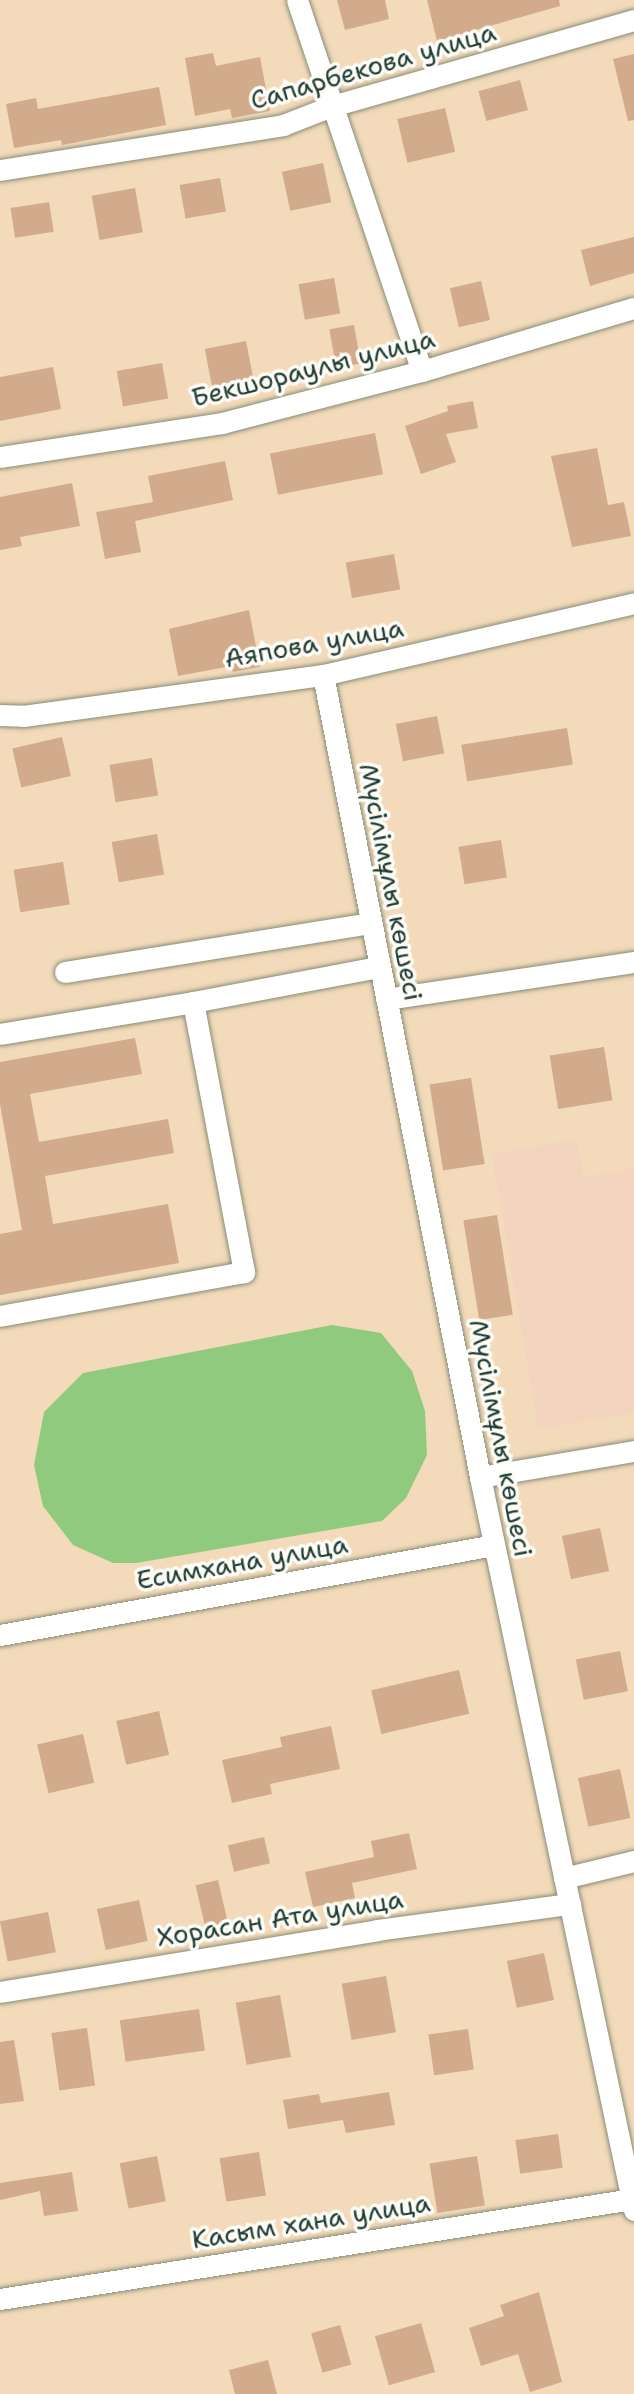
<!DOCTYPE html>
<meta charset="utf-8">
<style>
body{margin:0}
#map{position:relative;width:634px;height:2394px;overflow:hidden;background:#f2daba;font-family:"Shantell Sans",sans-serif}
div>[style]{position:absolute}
.built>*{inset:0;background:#f3d4bf}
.green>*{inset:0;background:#90ca7e}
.building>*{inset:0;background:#d2ab8d;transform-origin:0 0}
.roads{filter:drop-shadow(0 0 2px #888c77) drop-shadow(0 0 2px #888c77)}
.minor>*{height:21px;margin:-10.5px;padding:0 10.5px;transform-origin:10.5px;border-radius:10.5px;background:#fff}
span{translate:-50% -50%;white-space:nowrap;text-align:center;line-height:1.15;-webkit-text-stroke:7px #fdfcf7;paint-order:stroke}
.street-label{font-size:26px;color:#1f3d34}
</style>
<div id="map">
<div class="built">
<div style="clip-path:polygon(577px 1139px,583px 1177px,634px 1168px,634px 1413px,538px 1429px,492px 1154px)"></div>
</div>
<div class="green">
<div style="clip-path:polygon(332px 1325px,381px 1333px,412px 1371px,425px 1411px,427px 1455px,406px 1498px,382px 1521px,136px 1563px,113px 1563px,73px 1545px,43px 1506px,34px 1465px,44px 1412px,83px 1373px)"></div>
</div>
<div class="building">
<div style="clip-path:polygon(337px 0,385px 0,389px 19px,345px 30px)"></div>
<div style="clip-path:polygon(427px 0,559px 0,560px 6px,437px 41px)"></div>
<div style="clip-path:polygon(213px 53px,216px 66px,260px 57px,270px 111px,232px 118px,230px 109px,195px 116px,185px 58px)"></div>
<div style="clip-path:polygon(634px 54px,634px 120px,628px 121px,613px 59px)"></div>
<div style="left:520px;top:80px;width:31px;height:43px;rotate:75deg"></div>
<div style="clip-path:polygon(159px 87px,166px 125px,62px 145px,61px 140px,14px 148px,6px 104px,36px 98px,38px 109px)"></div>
<div style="left:445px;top:108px;width:45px;height:49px;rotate:77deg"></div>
<div style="left:323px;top:163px;width:40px;height:42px;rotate:78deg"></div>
<div style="left:220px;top:178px;width:34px;height:41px;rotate:80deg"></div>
<div style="left:135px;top:188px;width:45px;height:44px;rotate:80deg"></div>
<div style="left:49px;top:202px;width:30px;height:39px;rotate:81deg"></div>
<div style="clip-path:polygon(634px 237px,634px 273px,590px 286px,581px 250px)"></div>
<div style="left:334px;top:278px;width:36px;height:36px;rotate:80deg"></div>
<div style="left:481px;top:281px;width:40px;height:32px;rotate:77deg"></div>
<div style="left:354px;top:325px;width:39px;height:25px;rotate:80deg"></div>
<div style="left:246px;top:341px;width:44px;height:42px;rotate:79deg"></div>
<div style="left:162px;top:363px;width:36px;height:46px;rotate:80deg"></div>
<div style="clip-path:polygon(53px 367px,61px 409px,0 421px,0 377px)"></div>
<div style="clip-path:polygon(473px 401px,478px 428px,446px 434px,456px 462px,421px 474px,405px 426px,448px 411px,447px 406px)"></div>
<div style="left:375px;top:433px;width:42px;height:107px;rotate:79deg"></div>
<div style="clip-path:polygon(597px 448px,608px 505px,624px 502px,631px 536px,572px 547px,551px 456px)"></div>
<div style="clip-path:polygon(225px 461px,233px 500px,135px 521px,141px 552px,105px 559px,96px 512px,153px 502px,148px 476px)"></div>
<div style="clip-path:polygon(72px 483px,80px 526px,20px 537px,22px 546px,0 550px,0 497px)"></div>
<div style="left:394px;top:554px;width:36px;height:49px;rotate:80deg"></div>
<div style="clip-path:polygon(249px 610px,260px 667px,233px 672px,231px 666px,178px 676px,169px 629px)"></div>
<div style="left:437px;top:716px;width:38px;height:42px;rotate:79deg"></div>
<div style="left:567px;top:728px;width:37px;height:107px;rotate:81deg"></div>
<div style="left:62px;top:737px;width:40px;height:51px;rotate:77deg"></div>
<div style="left:152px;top:758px;width:38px;height:43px;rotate:81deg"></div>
<div style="left:157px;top:834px;width:41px;height:46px;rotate:80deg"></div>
<div style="left:501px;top:840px;width:38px;height:43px;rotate:81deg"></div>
<div style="left:63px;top:862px;width:43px;height:50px;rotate:81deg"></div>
<div style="clip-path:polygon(135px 1038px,142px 1074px,30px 1094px,39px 1142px,168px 1119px,174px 1153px,45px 1176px,53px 1224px,168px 1204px,179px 1263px,0 1295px,0 1234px,22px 1230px,0 1104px,0 1062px)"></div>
<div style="left:604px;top:1047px;width:54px;height:55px;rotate:81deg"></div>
<div style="left:471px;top:1078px;width:87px;height:42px;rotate:81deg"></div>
<div style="left:497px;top:1215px;width:101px;height:34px;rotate:81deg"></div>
<div style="left:600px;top:1528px;width:44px;height:39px;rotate:78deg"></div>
<div style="left:620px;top:1651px;width:41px;height:45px;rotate:79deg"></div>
<div style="left:459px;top:1670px;width:45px;height:90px;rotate:77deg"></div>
<div style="left:159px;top:1711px;width:45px;height:44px;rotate:77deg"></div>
<div style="clip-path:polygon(331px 1726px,340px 1769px,270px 1784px,272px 1794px,232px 1803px,222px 1760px,282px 1747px,280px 1737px)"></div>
<div style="left:83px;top:1734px;width:50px;height:47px;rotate:77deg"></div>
<div style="left:620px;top:1769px;width:50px;height:43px;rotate:78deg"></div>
<div style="clip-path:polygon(409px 1833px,417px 1869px,352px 1883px,355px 1898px,313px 1907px,305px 1872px,374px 1857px,371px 1841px)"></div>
<div style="left:264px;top:1837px;width:27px;height:37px;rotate:77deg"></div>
<div style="left:218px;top:1880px;width:50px;height:23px;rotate:77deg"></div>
<div style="left:139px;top:1900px;width:42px;height:43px;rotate:78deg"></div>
<div style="left:48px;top:1912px;width:41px;height:49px;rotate:79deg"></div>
<div style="left:544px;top:1953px;width:48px;height:38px;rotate:78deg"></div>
<div style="left:386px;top:1976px;width:57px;height:45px;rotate:80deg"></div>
<div style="left:280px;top:1995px;width:63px;height:45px;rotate:80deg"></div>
<div style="left:199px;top:2009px;width:42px;height:80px;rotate:82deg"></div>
<div style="left:87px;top:2028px;width:58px;height:36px;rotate:82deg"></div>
<div style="left:468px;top:2029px;width:41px;height:40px;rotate:82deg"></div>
<div style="clip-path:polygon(14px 2040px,24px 2101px,0 2104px,0 2042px)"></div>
<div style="clip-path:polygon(389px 2092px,395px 2125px,346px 2133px,343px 2120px,288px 2129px,283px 2100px,319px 2094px,321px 2103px)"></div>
<div style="left:558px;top:2134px;width:34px;height:43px;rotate:82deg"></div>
<div style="left:259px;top:2152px;width:44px;height:40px;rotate:81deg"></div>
<div style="left:157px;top:2156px;width:46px;height:38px;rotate:79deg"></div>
<div style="left:477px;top:2156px;width:50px;height:48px;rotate:81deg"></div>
<div style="clip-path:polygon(72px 2172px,78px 2211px,44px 2216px,40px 2191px,0 2200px,0 2183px)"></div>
<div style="clip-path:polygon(539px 2292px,562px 2382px,530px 2392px,518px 2354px,481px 2366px,469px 2328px,504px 2316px,500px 2305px)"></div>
<div style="left:421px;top:2323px;width:51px;height:48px;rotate:74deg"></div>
<div style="left:340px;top:2325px;width:41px;height:30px;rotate:74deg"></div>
<div style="clip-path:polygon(268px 2360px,277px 2394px,235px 2394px,229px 2370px)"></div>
</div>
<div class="roads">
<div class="minor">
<div style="left:297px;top:0;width:391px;rotate:71.4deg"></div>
<div style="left:0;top:170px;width:287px;rotate:-9deg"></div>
<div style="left:283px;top:125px;width:53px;rotate:-21.2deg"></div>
<div style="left:332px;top:106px;width:314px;rotate:-15.9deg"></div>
<div style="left:0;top:457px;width:225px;rotate:-8.7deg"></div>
<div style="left:222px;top:423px;width:207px;rotate:-14.6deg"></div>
<div style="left:422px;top:371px;width:221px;rotate:-16.6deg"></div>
<div style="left:323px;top:675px;width:817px;rotate:78.92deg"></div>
<div style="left:480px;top:1477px;width:749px;rotate:78.13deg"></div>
<div style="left:0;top:715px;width:23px;rotate:2deg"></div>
<div style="left:23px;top:716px;width:303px;rotate:-7.8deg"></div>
<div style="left:323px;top:675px;width:319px;rotate:-13deg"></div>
<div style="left:65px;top:972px;width:309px;rotate:-9.1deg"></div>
<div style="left:386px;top:999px;width:251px;rotate:-8.5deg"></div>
<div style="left:193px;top:1002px;width:189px;rotate:-10.7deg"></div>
<div style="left:0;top:1034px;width:196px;rotate:-9.4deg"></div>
<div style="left:193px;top:1002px;width:275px;rotate:79.3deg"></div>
<div style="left:244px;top:1272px;width:248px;rotate:169.8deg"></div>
<div style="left:480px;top:1477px;width:156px;rotate:-9.6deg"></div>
<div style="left:0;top:1635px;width:502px;rotate:-10.33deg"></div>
<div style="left:564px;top:1878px;width:72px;rotate:-13.7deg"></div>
<div style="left:0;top:1992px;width:382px;rotate:-9.3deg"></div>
<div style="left:377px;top:1930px;width:195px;rotate:-7.7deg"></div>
<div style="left:0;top:2299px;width:640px;rotate:-8.99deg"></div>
</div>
</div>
<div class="street-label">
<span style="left:373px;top:66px;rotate:-16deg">Сапарбекова улица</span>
<span style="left:313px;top:368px;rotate:-14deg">Бекшораулы улица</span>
<span style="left:314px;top:643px;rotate:-10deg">Аяпова улица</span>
<span style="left:391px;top:882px;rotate:79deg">Мүсілімұлы көшесі</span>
<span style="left:501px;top:1438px;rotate:79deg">Мүсілімұлы көшесі</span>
<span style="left:242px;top:1562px;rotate:-10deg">Есимхана улица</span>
<span style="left:280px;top:1918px;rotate:-9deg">Хорасан Ата улица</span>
<span style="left:311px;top:2221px;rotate:-9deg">Касым хана улица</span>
</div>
</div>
